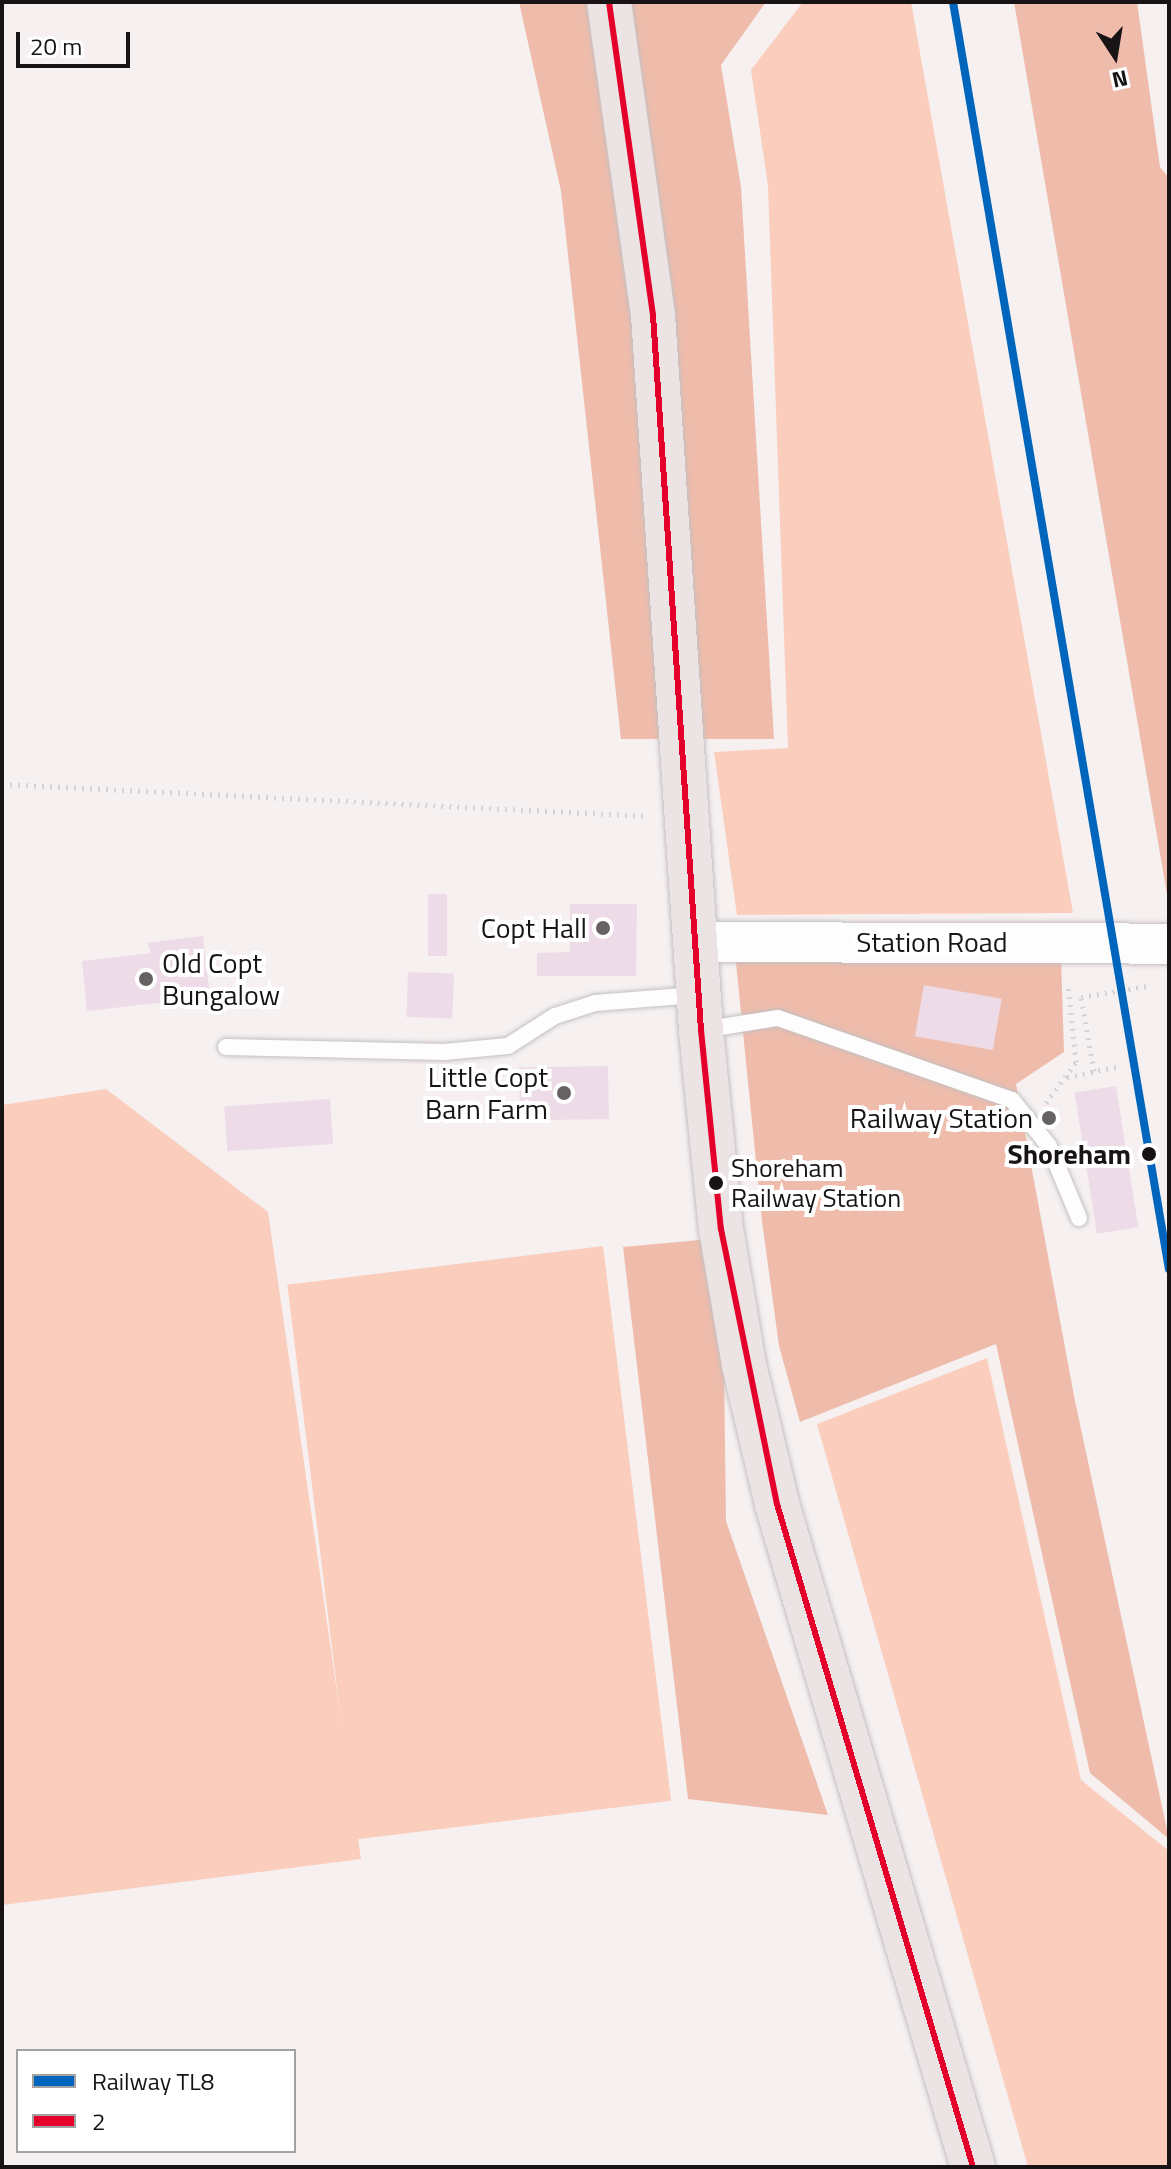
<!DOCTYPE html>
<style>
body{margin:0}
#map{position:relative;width:1171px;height:2169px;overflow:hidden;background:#f6f0f1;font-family:"Titillium Web",sans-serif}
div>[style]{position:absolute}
.green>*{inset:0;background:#fbcdbd;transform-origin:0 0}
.forest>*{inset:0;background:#efbcab}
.building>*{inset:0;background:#eddce8;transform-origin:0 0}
.path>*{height:5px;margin-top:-2.5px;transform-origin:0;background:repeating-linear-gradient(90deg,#d6d3d4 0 2px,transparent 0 8px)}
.roads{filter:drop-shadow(0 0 2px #c4c0c1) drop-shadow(0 0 2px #c4c0c1)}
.service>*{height:16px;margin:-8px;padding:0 8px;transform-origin:8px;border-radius:8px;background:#fefdfd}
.tertiary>*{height:40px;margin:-20px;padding:0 20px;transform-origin:20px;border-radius:20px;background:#fefdfd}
.primary>*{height:44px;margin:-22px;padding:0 22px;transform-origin:22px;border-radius:22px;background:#ece4e4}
.bus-1>*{height:6px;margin:-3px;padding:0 3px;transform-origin:3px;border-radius:3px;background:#e4002b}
.rail-1>*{height:8px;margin:-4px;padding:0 4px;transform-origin:4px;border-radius:4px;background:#0065bd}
.dots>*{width:22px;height:22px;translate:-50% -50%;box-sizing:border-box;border:4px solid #fff;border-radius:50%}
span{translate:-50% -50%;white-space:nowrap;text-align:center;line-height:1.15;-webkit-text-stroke:8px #fff;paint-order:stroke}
.bus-label{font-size:26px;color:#181415}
.left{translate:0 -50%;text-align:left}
.poi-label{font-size:28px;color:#181415}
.right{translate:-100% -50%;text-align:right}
.street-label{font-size:28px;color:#181415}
.stop-label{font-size:28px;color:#181415;font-weight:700}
.frame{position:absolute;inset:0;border:4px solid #181415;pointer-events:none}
.legend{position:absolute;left:16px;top:2049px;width:280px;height:104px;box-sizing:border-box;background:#fff;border:2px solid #a3a1a1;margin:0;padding:10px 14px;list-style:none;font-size:24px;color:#181415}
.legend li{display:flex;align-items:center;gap:16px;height:40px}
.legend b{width:40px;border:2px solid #a3a1a1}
.north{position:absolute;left:1075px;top:16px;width:80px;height:80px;-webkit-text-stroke:6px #fff;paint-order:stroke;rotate:168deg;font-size:22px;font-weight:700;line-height:32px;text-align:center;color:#181415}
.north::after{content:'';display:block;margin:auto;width:28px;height:36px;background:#181415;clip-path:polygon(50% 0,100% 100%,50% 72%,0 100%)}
.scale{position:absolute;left:16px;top:32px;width:114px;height:36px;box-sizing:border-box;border:4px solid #181415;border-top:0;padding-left:10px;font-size:24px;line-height:28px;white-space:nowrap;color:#181415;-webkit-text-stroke:6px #fff;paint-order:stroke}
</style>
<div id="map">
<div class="green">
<div style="clip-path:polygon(803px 2px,911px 2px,1073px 913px,737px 915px,714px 752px,788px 748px,768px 186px,751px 70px)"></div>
<div style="clip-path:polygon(106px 1089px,268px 1212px,361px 1859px,2px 1905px,2px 1105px)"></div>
<div style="left:603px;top:1246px;width:559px;height:318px;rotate:83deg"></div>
<div style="clip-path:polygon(987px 1358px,1081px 1780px,1169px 1851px,1169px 2167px,1028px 2167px,817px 1424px)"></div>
</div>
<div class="forest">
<div style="clip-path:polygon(519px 2px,766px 2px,721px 65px,741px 187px,774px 739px,621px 739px,561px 191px)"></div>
<div style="clip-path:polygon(1014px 2px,1137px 2px,1160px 167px,1169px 178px,1169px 906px)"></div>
<div style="clip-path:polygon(735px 953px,1061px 957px,1064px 1052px,1016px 1084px,1075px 1401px,1169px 1839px,1090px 1773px,996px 1344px,800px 1422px,779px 1346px,762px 1221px)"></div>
<div style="clip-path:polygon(710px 1239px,724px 1367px,726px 1521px,828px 1815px,688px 1799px,623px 1247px)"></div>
</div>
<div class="building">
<div style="left:428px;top:894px;width:19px;height:62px"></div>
<div style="clip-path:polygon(570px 904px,637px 904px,636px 976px,537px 976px,537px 953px,570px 952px)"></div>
<div style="clip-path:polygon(203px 936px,210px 997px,87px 1011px,82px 961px,151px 953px,147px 943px)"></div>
<div style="left:408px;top:972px;width:46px;height:45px;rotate:2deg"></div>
<div style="left:924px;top:985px;width:79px;height:52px;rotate:10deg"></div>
<div style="left:608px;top:1066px;width:53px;height:89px;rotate:89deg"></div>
<div style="left:1116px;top:1086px;width:143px;height:42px;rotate:81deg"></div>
<div style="left:330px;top:1099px;width:45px;height:106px;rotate:86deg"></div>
</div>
<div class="path">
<div style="left:2px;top:784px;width:647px;rotate:2.84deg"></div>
<div style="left:1094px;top:1071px;width:75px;rotate:-100deg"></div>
<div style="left:1081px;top:997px;width:68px;rotate:-9.3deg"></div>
<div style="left:1067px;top:1077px;width:55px;rotate:-11.5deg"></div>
<div style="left:1046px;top:1103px;width:51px;rotate:-53.8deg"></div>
<div style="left:1076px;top:1062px;width:78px;rotate:-95.9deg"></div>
</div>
<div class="roads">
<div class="service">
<div style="left:702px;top:1030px;width:77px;rotate:-9deg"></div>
<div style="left:778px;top:1018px;width:248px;rotate:19.3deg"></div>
<div style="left:1012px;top:1100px;width:59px;rotate:51.2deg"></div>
<div style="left:1049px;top:1146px;width:78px;rotate:67.4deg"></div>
<div style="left:226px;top:1047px;width:218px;rotate:1.3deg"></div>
<div style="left:444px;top:1052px;width:64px;rotate:-5.4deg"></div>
<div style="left:508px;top:1046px;width:56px;rotate:-32.6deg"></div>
<div style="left:555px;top:1016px;width:42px;rotate:-18deg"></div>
<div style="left:595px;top:1003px;width:101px;rotate:-4.5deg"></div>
</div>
<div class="tertiary">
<div style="left:696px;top:942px;width:473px;rotate:0.2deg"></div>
</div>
<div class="primary">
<div style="left:609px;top:2px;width:316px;rotate:82deg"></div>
<div style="left:653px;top:315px;width:717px;rotate:86.16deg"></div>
<div style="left:701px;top:1030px;width:200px;rotate:84.3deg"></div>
<div style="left:721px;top:1229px;width:138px;rotate:80.4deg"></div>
<div style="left:744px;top:1365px;width:143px;rotate:76.6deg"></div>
<div style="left:777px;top:1504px;width:691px;rotate:73.53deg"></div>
</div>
</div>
<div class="bus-1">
<div style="left:609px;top:2px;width:316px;rotate:82deg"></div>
<div style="left:653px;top:315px;width:717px;rotate:86.16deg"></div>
<div style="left:701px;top:1030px;width:200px;rotate:84.3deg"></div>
<div style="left:721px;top:1229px;width:281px;rotate:78.5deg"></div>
<div style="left:777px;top:1504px;width:691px;rotate:73.53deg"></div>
</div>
<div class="rail-1">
<div style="left:953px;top:2px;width:1285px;rotate:80.33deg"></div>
</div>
<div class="dots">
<div style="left:603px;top:928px;background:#666162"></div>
<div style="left:146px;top:979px;background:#666162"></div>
<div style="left:564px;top:1093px;background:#666162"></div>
<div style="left:1049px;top:1118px;background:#666162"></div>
<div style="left:1149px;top:1154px;background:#181415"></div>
<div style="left:716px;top:1183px;background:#181415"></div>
</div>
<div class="bus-label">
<span class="left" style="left:731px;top:1183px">Shoreham<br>Railway Station</span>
</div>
<div class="poi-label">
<span class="right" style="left:587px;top:928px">Copt Hall</span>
<span class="left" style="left:162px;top:979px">Old Copt<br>Bungalow</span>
<span class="right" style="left:548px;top:1093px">Little Copt<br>Barn Farm</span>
<span class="right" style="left:1033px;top:1118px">Railway Station</span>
</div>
<div class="street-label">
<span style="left:932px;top:942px">Station Road</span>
</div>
<div class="stop-label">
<span class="right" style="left:1131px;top:1154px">Shoreham</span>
</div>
<div class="frame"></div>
<ul class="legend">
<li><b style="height:10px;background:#0065bd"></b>Railway TL8</li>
<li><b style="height:10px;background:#e4002b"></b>2</li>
</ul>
<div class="north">N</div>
<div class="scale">20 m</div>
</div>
